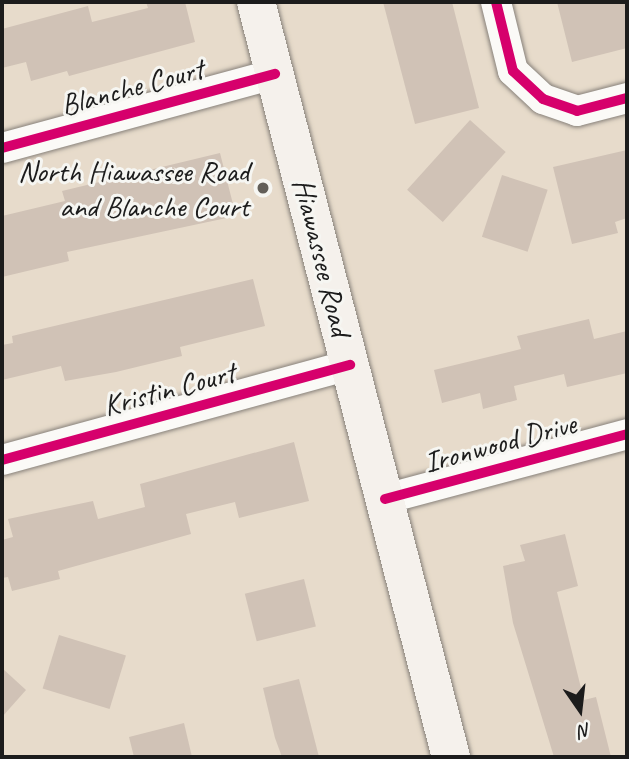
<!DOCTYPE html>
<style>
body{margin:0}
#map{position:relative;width:629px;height:759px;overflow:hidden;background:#e7dbcb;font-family:Caveat,sans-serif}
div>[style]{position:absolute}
.building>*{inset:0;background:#d0c2b6;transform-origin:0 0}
.roads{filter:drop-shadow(0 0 2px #87817a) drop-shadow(0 0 2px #87817a)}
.minor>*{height:30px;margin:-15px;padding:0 15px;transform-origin:15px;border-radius:15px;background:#fbfaf7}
.secondary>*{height:38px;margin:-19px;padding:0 19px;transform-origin:19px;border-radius:19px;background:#f5f1ec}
.cycleway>*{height:10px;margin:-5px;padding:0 5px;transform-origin:5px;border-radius:5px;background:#d6006c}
.dots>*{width:19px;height:19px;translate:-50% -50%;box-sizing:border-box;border:4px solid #f6f6f2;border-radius:50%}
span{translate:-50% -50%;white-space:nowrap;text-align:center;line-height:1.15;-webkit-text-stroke:6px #f6f6f2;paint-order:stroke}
.street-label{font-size:30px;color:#1c1c1c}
.poi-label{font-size:30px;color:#1c1c1c}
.right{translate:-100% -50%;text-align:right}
.frame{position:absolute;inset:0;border:4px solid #1c1c1c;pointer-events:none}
.north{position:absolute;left:545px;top:675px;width:70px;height:70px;-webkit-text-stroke:5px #f6f6f2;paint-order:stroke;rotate:166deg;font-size:19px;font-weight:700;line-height:28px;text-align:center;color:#1c1c1c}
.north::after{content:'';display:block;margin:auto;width:24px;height:32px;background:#1c1c1c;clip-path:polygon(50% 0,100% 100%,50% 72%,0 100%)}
</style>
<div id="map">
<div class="building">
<div style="clip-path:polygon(146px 2px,185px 2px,195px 42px,69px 76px,67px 71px,31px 81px,26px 62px,2px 68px,2px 29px,88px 6px,92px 22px,148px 8px)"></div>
<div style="clip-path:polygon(383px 2px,452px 2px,479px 108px,415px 124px)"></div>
<div style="clip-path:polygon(557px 2px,627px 2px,627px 48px,572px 62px)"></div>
<div style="left:470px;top:120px;width:48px;height:94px;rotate:42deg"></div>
<div style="clip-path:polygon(627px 150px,627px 218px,615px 222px,618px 233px,572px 244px,553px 167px)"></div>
<div style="clip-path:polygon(220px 153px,236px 216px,67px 252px,69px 261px,2px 277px,2px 216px,65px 201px,62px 191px)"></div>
<div style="left:502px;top:175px;width:48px;height:65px;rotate:18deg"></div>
<div style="clip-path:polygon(253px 279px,265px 326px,180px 347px,182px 356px,116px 372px,65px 381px,61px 366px,2px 380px,2px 345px,13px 343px,12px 336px)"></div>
<div style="clip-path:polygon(589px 319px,594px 339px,627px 331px,627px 373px,567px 387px,564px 374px,514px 386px,517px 400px,483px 409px,480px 393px,442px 403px,434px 370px,521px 349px,517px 336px)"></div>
<div style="clip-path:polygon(294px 442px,309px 501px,239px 518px,235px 502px,186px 514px,191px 534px,58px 571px,60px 579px,12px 591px,8px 577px,2px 578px,2px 540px,13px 537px,8px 519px,93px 501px,98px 519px,145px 507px,140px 484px)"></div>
<div style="clip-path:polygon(565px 534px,578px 586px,557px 592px,584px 700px,596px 697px,611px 757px,554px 757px,513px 623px,503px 566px,525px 561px,520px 545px)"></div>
<div style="left:304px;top:579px;width:49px;height:61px;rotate:76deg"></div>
<div style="left:59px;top:635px;width:70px;height:56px;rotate:17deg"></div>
<div style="clip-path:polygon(2px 668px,26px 690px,2px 717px)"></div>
<div style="clip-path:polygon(299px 679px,319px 757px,282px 757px,275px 738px,263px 688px)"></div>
<div style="clip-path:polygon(184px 723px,192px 757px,134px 757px,129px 737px)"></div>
</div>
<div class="roads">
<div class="minor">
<div style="left:496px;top:2px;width:71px;rotate:76.2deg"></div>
<div style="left:513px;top:71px;width:41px;rotate:43deg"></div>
<div style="left:543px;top:99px;width:36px;rotate:19deg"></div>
<div style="left:577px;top:111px;width:52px;rotate:-14.6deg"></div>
<div style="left:2px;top:148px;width:283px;rotate:-15.2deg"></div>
<div style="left:2px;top:460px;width:361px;rotate:-15.3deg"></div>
<div style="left:385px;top:499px;width:251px;rotate:-15deg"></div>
</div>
<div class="secondary">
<div style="left:256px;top:2px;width:780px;rotate:75.52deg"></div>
</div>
</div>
<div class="cycleway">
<div style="left:496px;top:2px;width:71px;rotate:76.2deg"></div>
<div style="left:513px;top:71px;width:41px;rotate:43deg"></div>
<div style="left:543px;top:99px;width:36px;rotate:19deg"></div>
<div style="left:577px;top:111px;width:52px;rotate:-14.6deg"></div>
<div style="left:2px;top:148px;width:283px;rotate:-15.2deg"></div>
<div style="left:2px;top:460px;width:361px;rotate:-15.3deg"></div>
<div style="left:385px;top:499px;width:251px;rotate:-15deg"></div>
</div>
<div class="dots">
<div style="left:263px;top:188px;background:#635f59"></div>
</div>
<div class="street-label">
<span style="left:132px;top:87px;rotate:-15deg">Blanche Court</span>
<span style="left:322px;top:257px;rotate:76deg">Hiawassee Road</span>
<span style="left:169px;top:389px;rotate:-15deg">Kristin Court</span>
<span style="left:500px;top:443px;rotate:-15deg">Ironwood Drive</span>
</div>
<div class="poi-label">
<span class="right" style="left:249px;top:188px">North Hiawassee Road<br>and Blanche Court</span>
</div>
<div class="frame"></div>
<div class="north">N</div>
</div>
